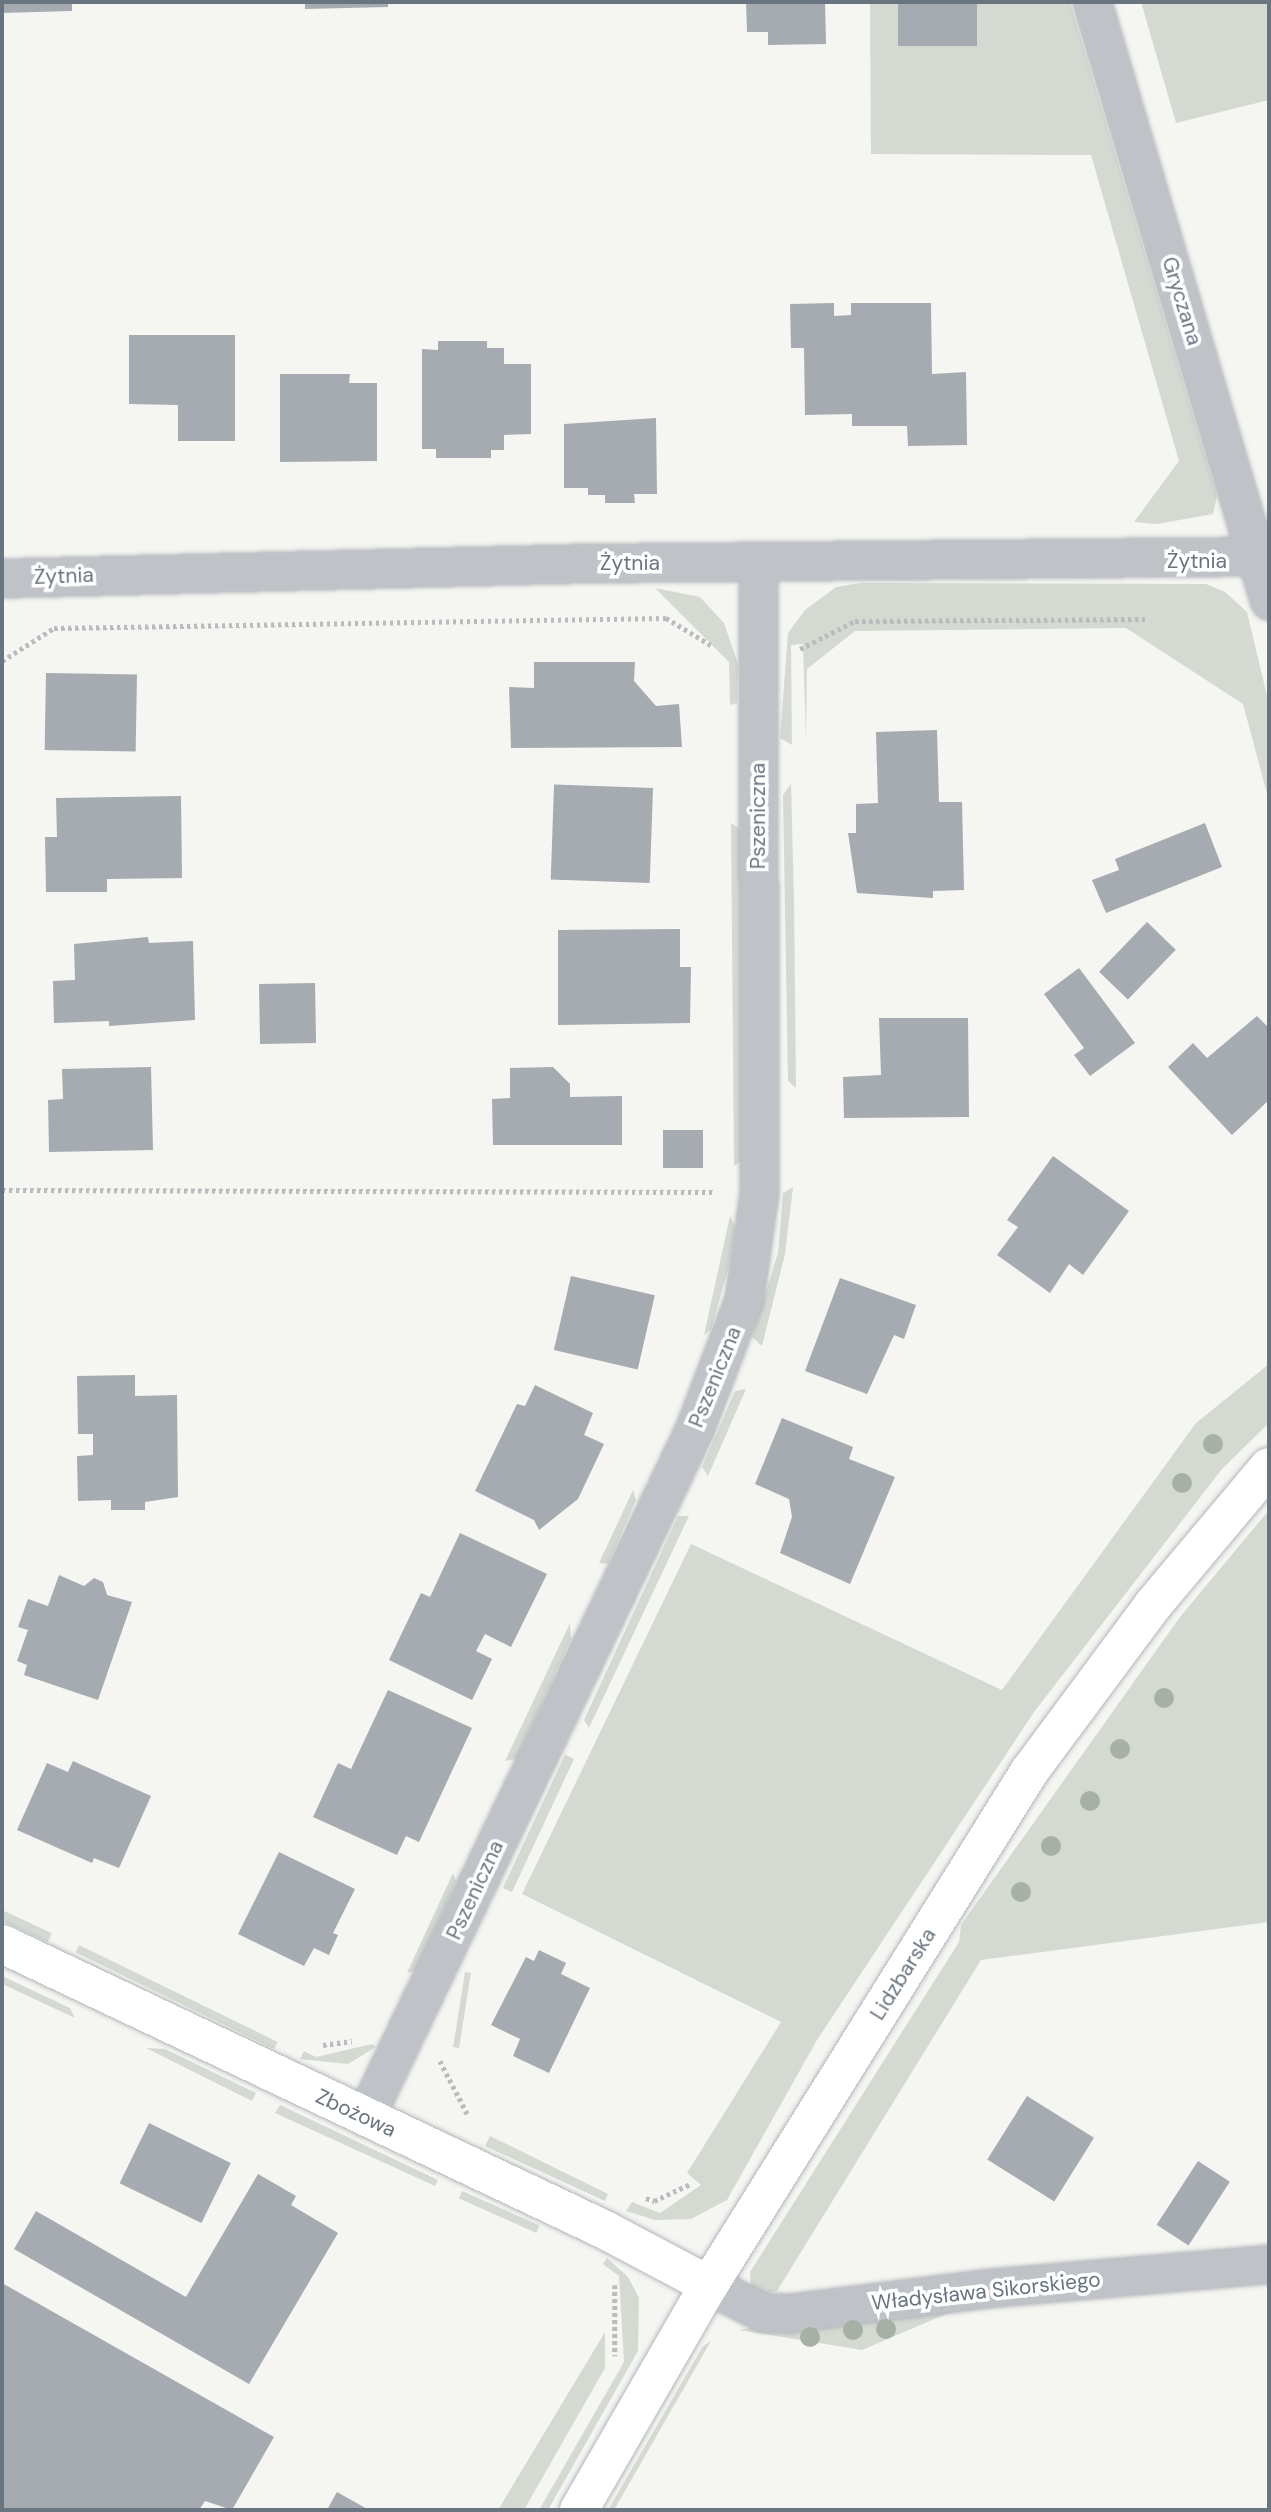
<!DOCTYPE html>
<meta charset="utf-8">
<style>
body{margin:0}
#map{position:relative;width:1271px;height:2512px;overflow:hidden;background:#f5f5f2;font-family:"DM Sans",sans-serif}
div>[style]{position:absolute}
.green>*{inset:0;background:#d4dad2;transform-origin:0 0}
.building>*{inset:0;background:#a5abb1;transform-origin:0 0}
.path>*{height:4.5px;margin-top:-2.25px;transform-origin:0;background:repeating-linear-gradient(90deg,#b9bbbe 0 3.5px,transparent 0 7px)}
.roads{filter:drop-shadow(0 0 2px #b2b6ba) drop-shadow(0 0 2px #b2b6ba)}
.street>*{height:37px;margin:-18.5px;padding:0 18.5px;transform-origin:18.5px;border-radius:18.5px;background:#bfc2c6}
.secondary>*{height:38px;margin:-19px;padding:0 19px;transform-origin:19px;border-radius:19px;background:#fff}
.trees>*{width:20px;height:20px;margin:-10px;border-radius:50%;background:#a7b0a5}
span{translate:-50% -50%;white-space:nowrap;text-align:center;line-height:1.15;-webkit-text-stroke:7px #fff;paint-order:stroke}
.street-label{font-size:21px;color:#687480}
.frame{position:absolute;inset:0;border:4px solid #687480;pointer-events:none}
</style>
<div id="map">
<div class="green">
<div style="clip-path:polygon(870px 2px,1070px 2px,1217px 496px,1213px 514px,1157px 524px,1134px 522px,1179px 461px,1091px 155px,871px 154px)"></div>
<div style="clip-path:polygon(1141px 2px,1269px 2px,1269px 100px,1176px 123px)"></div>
<div style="clip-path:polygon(860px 583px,1206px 584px,1225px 592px,1247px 612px,1269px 704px,1269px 801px,1243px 704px,1126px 628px,855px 631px,807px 669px,806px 741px,803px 644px,791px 645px,792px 745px,780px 738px,788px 633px,805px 610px,836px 587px)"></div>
<div style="clip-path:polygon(655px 588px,700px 597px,724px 623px,738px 664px,737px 703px,730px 705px,729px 662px)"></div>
<div style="clip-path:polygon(791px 784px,794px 901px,796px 1088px,788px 1081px,783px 795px)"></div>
<div style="clip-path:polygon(731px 823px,740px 829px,743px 957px,744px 1159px,734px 1166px)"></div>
<div style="clip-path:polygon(793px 1187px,785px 1254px,762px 1346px,752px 1337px,778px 1253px,783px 1193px)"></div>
<div style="clip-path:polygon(730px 1216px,735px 1226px,729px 1265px,711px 1330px,704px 1335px)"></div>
<div style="clip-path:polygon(1269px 1364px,1269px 1423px,1222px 1469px,1034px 1712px,817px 2040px,727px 2200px,691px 2219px,655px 2220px,626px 2211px,632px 2202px,660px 2213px,701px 2185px,687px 2173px,781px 2022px,522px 1894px,691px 1544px,1002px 1690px,1196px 1423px)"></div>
<div style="clip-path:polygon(746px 1389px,708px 1476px,702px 1467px,735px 1391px)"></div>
<div style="clip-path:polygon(633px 1490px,636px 1500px,608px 1564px,599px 1563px)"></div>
<div style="clip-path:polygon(1269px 1510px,1269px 1922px,981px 1960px,777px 2291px,765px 2294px,751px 2288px,750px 2272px,959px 1942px,961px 1925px,1180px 1617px)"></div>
<div style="clip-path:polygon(678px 1516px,689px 1516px,589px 1728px,584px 1720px)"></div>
<div style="clip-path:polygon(570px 1623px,571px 1639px,516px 1759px,505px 1761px)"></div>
<div style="left:574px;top:1759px;width:147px;height:10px;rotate:115deg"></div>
<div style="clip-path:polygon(453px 1873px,456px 1881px,416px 1970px,407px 1973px)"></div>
<div style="left:2px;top:1910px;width:55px;height:10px;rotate:25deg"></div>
<div style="left:79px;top:1945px;width:221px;height:8px;rotate:26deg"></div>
<div style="left:465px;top:1972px;width:6px;height:76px;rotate:9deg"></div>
<div style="clip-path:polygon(2px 1976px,70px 2008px,75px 2018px,2px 1984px)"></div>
<div style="clip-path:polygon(372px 2044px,376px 2047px,348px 2064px,300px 2059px,304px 2051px,316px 2057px)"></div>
<div style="clip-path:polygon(146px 2048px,165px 2049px,256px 2093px,252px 2101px)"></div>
<div style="clip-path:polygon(280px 2105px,438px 2180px,435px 2186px,275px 2113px)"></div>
<div style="clip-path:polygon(490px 2136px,608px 2194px,605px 2201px,485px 2146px)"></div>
<div style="left:462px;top:2191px;width:85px;height:8px;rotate:24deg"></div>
<div style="clip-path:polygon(607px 2258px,628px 2277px,639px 2298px,638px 2351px,548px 2510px,539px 2510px,624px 2362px,619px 2276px,603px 2264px)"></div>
<div style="clip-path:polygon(995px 2301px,946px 2314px,862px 2350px,739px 2330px,832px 2313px)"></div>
<div style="clip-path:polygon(605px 2332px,605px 2368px,524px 2510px,498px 2510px)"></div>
<div style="clip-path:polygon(711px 2341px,614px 2510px,608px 2510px,703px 2346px)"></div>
</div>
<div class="building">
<div style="clip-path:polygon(2px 2px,72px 2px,72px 11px,2px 13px)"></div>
<div style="clip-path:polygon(305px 2px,388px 2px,388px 7px,305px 9px)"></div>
<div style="clip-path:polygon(746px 2px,825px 2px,826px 44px,768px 45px,768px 32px,747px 32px)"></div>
<div style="left:898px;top:2px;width:79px;height:44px"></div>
<div style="clip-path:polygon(834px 303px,834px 316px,851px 315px,851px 303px,931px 303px,932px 374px,966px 372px,967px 445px,908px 446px,907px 426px,852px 426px,852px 414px,805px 415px,804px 348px,791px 348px,790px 304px)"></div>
<div style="clip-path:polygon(129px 335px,235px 335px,235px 441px,178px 441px,178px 405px,129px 404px)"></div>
<div style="clip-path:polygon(438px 341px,487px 341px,487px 348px,504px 348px,504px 364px,531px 364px,531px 434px,504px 435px,504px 450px,491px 450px,491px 458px,436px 458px,436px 449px,422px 449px,422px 349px,438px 350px)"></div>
<div style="clip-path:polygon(280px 374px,350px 374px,349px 383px,377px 383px,377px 461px,280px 462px)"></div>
<div style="clip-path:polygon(656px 418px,657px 494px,634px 494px,635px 503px,605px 503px,605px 495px,588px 495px,588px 488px,564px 488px,564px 424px)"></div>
<div style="clip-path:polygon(534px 662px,635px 662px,634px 681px,656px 706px,679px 704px,682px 747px,511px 748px,509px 687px,534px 688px)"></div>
<div style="left:46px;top:673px;width:91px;height:77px;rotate:1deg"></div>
<div style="clip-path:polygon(937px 730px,939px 802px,962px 802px,964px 890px,933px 891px,933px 898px,857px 893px,848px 833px,856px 833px,856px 804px,878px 803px,876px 732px)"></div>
<div style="left:653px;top:788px;width:95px;height:99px;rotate:92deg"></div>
<div style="clip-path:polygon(181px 796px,182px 878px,107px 879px,107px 892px,46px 892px,45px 837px,57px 837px,56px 798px)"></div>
<div style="clip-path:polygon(1205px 823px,1222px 867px,1106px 913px,1092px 880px,1119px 870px,1115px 859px)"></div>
<div style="left:1147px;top:922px;width:40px;height:69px;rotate:44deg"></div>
<div style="clip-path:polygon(680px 929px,680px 967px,691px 967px,690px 1023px,558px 1025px,558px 930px)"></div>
<div style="clip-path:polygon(148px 937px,149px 943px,193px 941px,195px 1020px,109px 1026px,109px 1021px,54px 1023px,53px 981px,75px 980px,74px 944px)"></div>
<div style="clip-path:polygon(1079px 968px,1135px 1043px,1090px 1076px,1074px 1055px,1084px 1048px,1044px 994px)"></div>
<div style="left:315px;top:983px;width:60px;height:56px;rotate:89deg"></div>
<div style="clip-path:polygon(1257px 1016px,1269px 1028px,1269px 1100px,1232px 1135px,1168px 1067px,1193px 1043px,1207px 1058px)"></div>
<div style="clip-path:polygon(879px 1018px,968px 1018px,969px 1117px,844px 1118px,843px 1077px,881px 1075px)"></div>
<div style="clip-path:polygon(151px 1067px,153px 1150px,49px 1152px,48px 1100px,63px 1099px,62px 1069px)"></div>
<div style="clip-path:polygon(553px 1067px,570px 1084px,570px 1097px,622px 1096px,622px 1145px,493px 1145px,492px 1099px,510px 1098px,510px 1068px)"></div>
<div style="left:703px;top:1130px;width:38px;height:40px;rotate:90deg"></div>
<div style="clip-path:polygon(1053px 1156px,1129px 1211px,1083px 1275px,1069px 1264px,1050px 1293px,997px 1255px,1018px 1227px,1007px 1220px)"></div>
<div style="left:571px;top:1276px;width:86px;height:76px;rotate:13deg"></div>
<div style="clip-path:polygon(840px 1278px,916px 1305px,904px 1339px,894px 1335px,867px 1394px,805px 1371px)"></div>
<div style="clip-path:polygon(135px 1375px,135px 1396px,177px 1395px,178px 1497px,145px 1502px,145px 1510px,111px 1510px,111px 1500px,78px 1501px,77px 1456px,93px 1455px,93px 1434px,78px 1434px,77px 1376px)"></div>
<div style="clip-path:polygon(535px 1385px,593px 1413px,584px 1435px,604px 1444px,578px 1499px,539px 1530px,534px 1520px,475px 1491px,517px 1404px,525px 1406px)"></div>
<div style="clip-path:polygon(782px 1418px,853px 1447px,849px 1459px,895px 1477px,850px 1584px,780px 1553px,792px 1517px,789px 1499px,755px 1484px)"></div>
<div style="clip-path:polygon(460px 1533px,547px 1574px,511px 1647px,485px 1634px,476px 1651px,492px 1659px,472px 1700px,389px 1660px,421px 1593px,430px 1597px)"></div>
<div style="clip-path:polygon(59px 1575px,84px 1586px,94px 1578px,103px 1582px,107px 1595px,132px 1602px,98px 1700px,24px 1675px,27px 1665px,17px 1661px,28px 1630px,18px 1627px,28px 1599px,48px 1606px)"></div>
<div style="clip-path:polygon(388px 1690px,472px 1728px,419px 1842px,406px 1836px,397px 1855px,313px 1817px,338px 1763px,351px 1769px)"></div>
<div style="clip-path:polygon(73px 1761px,151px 1796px,119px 1868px,94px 1858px,92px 1863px,17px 1830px,47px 1763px,68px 1772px)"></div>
<div style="clip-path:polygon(279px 1852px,355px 1889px,333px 1933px,338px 1935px,329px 1955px,314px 1948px,304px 1966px,238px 1934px)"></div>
<div style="clip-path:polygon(539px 1950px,566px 1963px,561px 1974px,590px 1988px,549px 2073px,513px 2056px,520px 2039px,491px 2025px,526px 1957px,534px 1961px)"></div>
<div style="left:1027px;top:2096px;width:79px;height:75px;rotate:32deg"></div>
<div style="left:149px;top:2123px;width:91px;height:67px;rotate:26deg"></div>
<div style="left:1198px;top:2161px;width:38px;height:76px;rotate:33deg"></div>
<div style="clip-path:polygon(258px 2174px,296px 2196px,291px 2205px,338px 2233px,249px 2384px,14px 2249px,36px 2211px,186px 2297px)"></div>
<div style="clip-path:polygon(2px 2283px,274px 2437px,232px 2510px,205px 2501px,199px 2510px,2px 2510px)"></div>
<div style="clip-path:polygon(337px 2492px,369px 2510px,327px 2510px)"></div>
</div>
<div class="path">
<div style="left:800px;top:649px;width:62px;rotate:-27deg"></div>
<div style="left:855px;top:621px;width:290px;rotate:-0.4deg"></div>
<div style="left:2px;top:661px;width:62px;rotate:-32.4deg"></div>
<div style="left:54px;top:628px;width:612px;rotate:-0.94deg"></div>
<div style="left:666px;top:618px;width:56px;rotate:31.1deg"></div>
<div style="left:2px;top:1190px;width:713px;rotate:0.16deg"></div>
<div style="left:323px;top:2045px;width:29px;rotate:-8deg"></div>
<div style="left:440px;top:2061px;width:61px;rotate:62.6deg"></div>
<div style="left:646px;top:2198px;width:9px;rotate:21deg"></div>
<div style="left:654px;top:2201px;width:40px;rotate:-25deg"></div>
<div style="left:615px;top:2285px;width:71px;rotate:90deg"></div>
</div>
<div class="roads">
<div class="street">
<div style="left:1092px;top:2px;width:624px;rotate:73.51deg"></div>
<div style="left:2px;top:578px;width:588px;rotate:-1.46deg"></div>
<div style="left:590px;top:563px;width:679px;rotate:-0.59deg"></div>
<div style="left:365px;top:2117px;width:762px;rotate:-64.41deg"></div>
<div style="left:694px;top:1430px;width:140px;rotate:-69.1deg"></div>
<div style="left:744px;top:1299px;width:108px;rotate:-82deg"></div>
<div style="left:759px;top:1192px;width:627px;rotate:-90.09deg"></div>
<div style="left:709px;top:2285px;width:59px;rotate:27deg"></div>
<div style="left:762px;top:2312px;width:26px;rotate:2deg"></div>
<div style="left:788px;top:2313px;width:202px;rotate:-7.1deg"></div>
<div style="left:988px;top:2288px;width:282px;rotate:-4.9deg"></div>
</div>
<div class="secondary">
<div style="left:2px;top:1944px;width:667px;rotate:25.37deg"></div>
<div style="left:605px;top:2230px;width:118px;rotate:27.9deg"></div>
<div style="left:579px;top:2510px;width:260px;rotate:-60deg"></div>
<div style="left:709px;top:2285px;width:605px;rotate:-58.04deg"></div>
<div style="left:1029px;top:1772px;width:208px;rotate:-53.4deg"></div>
<div style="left:1153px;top:1605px;width:180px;rotate:-50deg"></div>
</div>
</div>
<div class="trees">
<div style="left:1213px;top:1444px"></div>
<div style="left:1182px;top:1483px"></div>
<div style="left:1164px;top:1698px"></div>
<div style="left:1120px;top:1749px"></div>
<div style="left:1090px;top:1801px"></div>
<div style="left:1051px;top:1846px"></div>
<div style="left:1021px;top:1892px"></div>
<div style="left:886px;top:2329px"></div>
<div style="left:853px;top:2330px"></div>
<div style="left:810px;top:2337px"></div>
</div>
<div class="street-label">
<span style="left:1182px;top:301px;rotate:73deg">Gryczana</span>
<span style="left:1197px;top:561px">Żytnia</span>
<span style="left:630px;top:563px">Żytnia</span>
<span style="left:64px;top:576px;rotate:-2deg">Żytnia</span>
<span style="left:758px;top:816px;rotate:-90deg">Pszeniczna</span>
<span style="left:715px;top:1377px;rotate:-68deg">Pszeniczna</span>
<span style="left:475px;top:1890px;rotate:-65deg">Pszeniczna</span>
<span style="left:903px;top:1974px;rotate:-58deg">Lidzbarska</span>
<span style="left:356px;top:2113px;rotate:25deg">Zbożowa</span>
<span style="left:986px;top:2291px;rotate:-6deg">Władysława Sikorskiego</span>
</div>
<div class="frame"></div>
</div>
